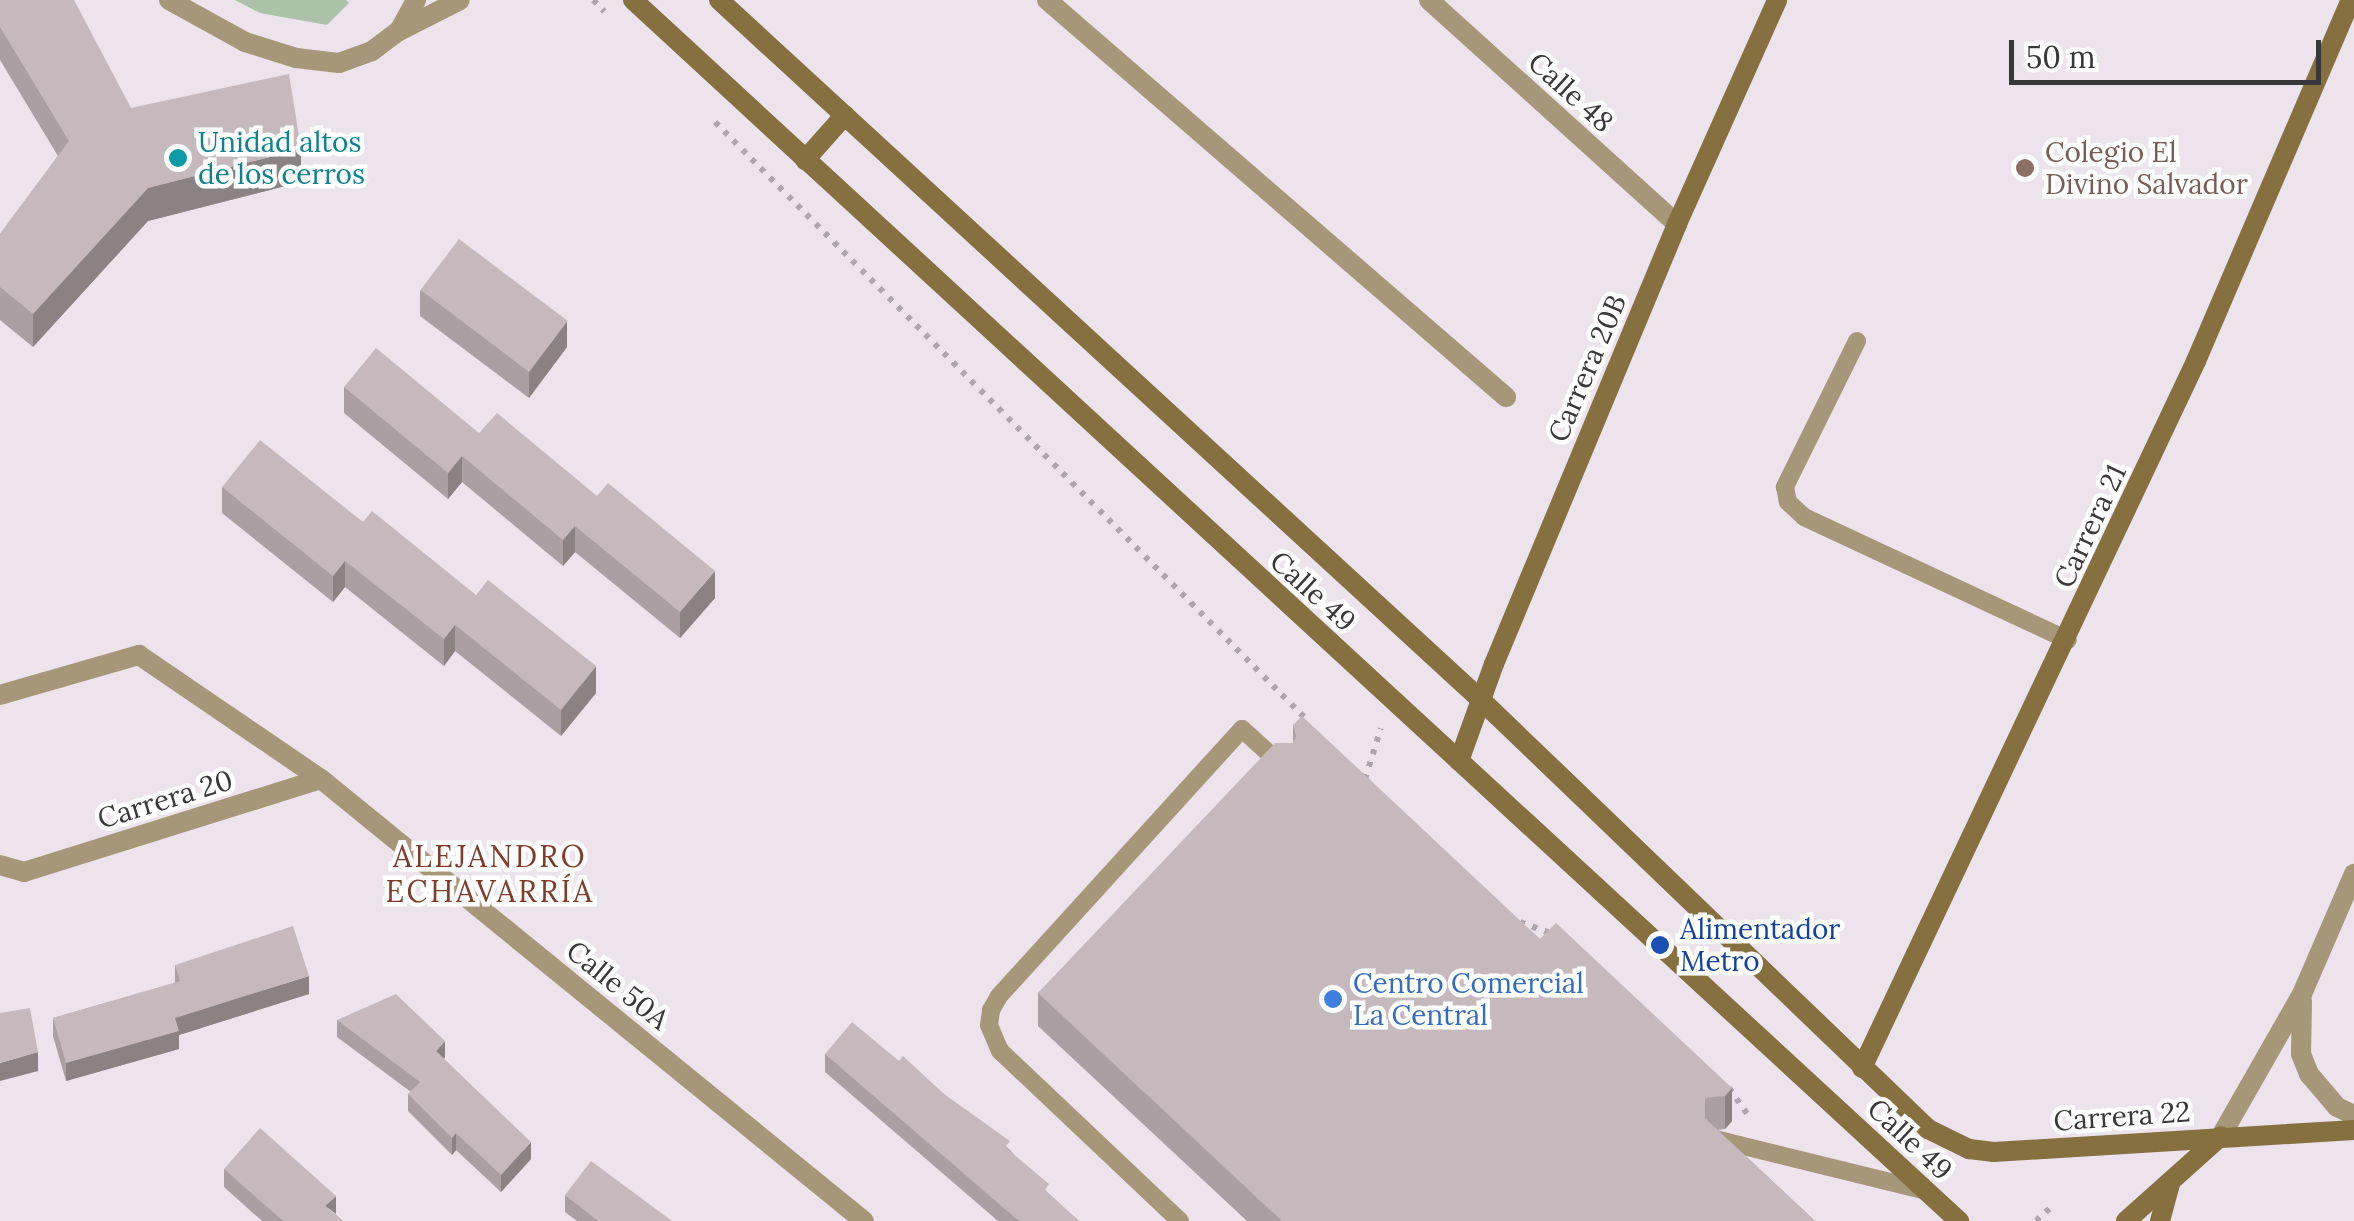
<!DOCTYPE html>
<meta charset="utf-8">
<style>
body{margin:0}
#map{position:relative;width:2354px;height:1221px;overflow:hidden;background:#ece3ed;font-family:Lora,serif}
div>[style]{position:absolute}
.green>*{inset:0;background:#abc1a8}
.path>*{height:6px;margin-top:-3px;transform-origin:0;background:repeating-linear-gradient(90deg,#ada6ae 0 5px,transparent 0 13px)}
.lane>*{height:18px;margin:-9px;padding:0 9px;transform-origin:9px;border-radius:9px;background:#a69778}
.street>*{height:20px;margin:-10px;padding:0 10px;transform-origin:10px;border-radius:10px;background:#a69778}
.secondary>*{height:20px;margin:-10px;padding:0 10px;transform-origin:10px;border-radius:10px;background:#867040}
.wall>*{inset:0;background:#aa9fa3}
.shaded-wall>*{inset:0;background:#8b8284}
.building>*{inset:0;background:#c6b9bd;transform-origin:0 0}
.dots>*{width:28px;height:28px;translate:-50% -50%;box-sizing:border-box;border:5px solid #fff;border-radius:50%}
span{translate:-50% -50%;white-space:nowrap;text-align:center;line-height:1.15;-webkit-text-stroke:9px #fff;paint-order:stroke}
.street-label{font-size:28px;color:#3a373a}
.culture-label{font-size:28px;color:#0d838f}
.left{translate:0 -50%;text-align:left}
.education-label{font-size:28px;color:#785e54}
.transit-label{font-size:28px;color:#164399}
.shop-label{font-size:28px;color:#366cbe}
.neighbourhood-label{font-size:30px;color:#803b2b;letter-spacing:2.5px}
.scale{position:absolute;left:2009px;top:40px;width:312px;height:45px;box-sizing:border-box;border:5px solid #3a373a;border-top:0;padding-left:12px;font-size:30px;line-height:35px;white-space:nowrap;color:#3a373a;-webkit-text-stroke:8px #fff;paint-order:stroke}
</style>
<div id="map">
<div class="green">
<div style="clip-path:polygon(235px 0,346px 0,349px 3px,327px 25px,260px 13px)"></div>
</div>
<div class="path">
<div style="left:593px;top:0;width:16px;rotate:45deg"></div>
<div style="left:715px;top:122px;width:843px;rotate:45.29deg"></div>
<div style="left:1368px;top:782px;width:4px;rotate:-135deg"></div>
<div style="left:1365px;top:779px;width:53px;rotate:-72.6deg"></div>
<div style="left:1520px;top:922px;width:37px;rotate:20deg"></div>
<div style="left:1729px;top:1088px;width:37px;rotate:55deg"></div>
<div style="left:2036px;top:1221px;width:25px;rotate:-43deg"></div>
</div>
<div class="lane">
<div style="left:1857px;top:341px;width:163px;rotate:116.3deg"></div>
<div style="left:1785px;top:487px;width:15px;rotate:79deg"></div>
<div style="left:1788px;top:502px;width:22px;rotate:43deg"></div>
<div style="left:1804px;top:517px;width:291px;rotate:25deg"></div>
<div style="left:1715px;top:1139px;width:218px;rotate:13.8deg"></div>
<div style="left:1180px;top:1221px;width:248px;rotate:-136.6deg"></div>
<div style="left:1000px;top:1051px;width:28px;rotate:-113deg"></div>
<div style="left:989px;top:1025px;width:15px;rotate:-82deg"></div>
<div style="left:991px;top:1010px;width:16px;rotate:-60deg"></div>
<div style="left:999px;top:996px;width:361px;rotate:-47.7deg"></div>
<div style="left:1242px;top:729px;width:55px;rotate:42.1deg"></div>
</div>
<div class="street">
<div style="left:169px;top:0;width:87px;rotate:28.9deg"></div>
<div style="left:245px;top:42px;width:53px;rotate:17.4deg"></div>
<div style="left:296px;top:58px;width:43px;rotate:6.6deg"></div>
<div style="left:339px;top:63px;width:35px;rotate:-20deg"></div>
<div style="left:372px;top:51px;width:34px;rotate:-37deg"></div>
<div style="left:399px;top:31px;width:68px;rotate:-26.9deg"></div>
<div style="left:1047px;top:0;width:607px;rotate:40.86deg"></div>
<div style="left:1429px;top:0;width:334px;rotate:42.1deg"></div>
<div style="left:399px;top:31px;width:35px;rotate:-61deg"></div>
<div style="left:0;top:695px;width:145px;rotate:-16.1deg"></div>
<div style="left:139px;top:655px;width:220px;rotate:34.3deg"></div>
<div style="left:321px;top:779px;width:700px;rotate:39.15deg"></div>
<div style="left:0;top:865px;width:25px;rotate:16deg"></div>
<div style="left:24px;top:872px;width:311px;rotate:-17.4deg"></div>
<div style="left:2302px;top:1001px;width:53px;rotate:91.1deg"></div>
<div style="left:2301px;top:1054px;width:22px;rotate:68deg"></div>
<div style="left:2309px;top:1074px;width:43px;rotate:49.7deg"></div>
<div style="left:2337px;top:1107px;width:19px;rotate:25deg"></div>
<div style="left:2221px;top:1136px;width:163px;rotate:-60.3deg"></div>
<div style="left:2302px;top:994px;width:131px;rotate:-66.6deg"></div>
</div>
<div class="secondary">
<div style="left:633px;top:0;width:1803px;rotate:42.64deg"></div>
<div style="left:719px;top:0;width:1035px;rotate:42.57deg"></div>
<div style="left:1481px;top:700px;width:620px;rotate:43.82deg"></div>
<div style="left:1928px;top:1129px;width:46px;rotate:26deg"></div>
<div style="left:1969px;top:1149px;width:25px;rotate:7deg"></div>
<div style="left:1994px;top:1152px;width:361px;rotate:-3.5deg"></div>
<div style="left:805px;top:160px;width:60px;rotate:-48.4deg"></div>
<div style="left:1459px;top:761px;width:103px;rotate:-70.2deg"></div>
<div style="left:1494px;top:664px;width:477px;rotate:-67.4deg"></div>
<div style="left:1677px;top:224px;width:245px;rotate:-65.9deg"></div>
<div style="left:1862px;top:1068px;width:782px;rotate:-64.71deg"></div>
<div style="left:2196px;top:361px;width:393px;rotate:-66.8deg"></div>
<div style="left:2126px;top:1221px;width:127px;rotate:-41.8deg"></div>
<div style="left:2160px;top:1221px;width:38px;rotate:-75deg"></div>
</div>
<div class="wall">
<div style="clip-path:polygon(0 0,131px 108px,301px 182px,148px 221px,33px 347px,0 320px,0 234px,58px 156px,0 60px)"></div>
<div style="clip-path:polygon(420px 290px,567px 347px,529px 398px,420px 316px)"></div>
<div style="clip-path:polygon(344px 387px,479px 433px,715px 598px,680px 638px,575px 552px,563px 566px,462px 482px,448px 499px,344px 413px)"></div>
<div style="clip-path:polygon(222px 487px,363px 522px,596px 693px,561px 736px,455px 651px,444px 666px,345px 587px,333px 602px,222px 513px)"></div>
<div style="clip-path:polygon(1293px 725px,1540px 939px,1732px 1088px,1732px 1121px,1725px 1129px,1718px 1130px,1815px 1221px,1247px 1221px,1038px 1026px,1038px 993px,1293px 743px)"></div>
<div style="clip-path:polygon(175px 965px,309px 994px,179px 1035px,179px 1049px,66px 1081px,53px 1036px,53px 1018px,175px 983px)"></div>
<div style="clip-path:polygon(337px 1020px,445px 1057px,444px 1059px,531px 1159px,501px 1192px,456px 1150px,452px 1155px,408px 1111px,408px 1094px,411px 1092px,337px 1037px)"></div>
<div style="clip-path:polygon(825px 1054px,899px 1061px,944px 1094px,1010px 1150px,1049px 1194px,1079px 1221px,998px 1221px,825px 1072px)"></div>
<div style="clip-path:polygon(224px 1169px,335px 1214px,343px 1221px,262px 1221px,224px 1187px)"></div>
<div style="clip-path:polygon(565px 1195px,672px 1221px,577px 1221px,565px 1212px)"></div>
</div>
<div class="shaded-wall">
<div style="clip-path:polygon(301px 149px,301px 182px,148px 221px,33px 347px,33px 314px,148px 188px)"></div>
<div style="clip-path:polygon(567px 321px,567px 347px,529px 398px,529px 372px)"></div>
<div style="clip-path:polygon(462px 456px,462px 482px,448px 499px,448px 473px)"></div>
<div style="clip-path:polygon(575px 526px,575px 552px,563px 566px,563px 540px)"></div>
<div style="clip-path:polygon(345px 561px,345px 587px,333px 602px,333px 576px)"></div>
<div style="clip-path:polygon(715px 571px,715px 598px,680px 638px,680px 612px)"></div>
<div style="clip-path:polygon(455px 625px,455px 651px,444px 666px,444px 639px)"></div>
<div style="clip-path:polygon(596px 666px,596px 693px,561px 736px,561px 710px)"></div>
<div style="clip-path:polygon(309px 976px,309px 994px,179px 1035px,179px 1049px,66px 1081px,66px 1063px,175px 1018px)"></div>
<div style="clip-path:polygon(445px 1041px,445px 1057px,436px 1067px,436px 1051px)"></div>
<div style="clip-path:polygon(38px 1052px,38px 1071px,0 1081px,0 1063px)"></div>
<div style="clip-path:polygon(1732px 1088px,1732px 1121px,1725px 1129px,1725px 1096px)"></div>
<div style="clip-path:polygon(456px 1133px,456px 1150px,452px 1155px,452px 1138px)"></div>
<div style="clip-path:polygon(531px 1142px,531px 1159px,501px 1192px,501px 1175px)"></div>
<div style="clip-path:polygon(336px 1196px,336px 1214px,325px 1206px)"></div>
</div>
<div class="building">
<div style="clip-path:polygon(0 0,74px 0,131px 108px,289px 74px,301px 149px,148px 188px,33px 314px,0 287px,0 234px,69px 141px,0 27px)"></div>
<div style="left:459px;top:239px;width:136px;height:64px;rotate:37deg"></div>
<div style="clip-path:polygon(376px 348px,479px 433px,497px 413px,597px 496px,608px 483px,715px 571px,680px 612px,575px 526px,563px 540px,462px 456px,448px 473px,344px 387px)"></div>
<div style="clip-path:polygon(260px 440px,363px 522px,372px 511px,476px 595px,488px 580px,596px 666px,561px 710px,455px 625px,444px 639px,345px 561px,333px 576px,222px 487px)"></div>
<div style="clip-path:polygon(1302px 716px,1540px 939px,1556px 923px,1732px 1088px,1725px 1096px,1705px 1098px,1705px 1118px,1815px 1221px,1282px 1221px,1038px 993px,1275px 743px,1293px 743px,1296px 736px,1293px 725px)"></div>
<div style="clip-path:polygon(293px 926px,309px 976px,175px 1018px,179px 1031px,66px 1063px,53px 1018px,180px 981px,175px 965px)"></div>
<div style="clip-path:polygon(396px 994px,445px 1041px,436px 1051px,531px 1142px,501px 1175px,456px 1133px,452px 1138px,408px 1094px,420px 1082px,337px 1020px)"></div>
<div style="clip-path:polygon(30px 1008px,38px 1052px,0 1063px,0 1013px)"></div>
<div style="clip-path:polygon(852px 1022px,899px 1061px,903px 1056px,944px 1094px,1010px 1141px,1005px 1147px,1049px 1184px,1045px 1190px,1079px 1221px,1019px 1221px,825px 1054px)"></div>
<div style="clip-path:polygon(260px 1128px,336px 1196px,325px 1206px,343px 1221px,283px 1221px,224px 1169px)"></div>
<div style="clip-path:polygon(591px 1161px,672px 1221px,598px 1221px,565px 1195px)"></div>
</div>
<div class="dots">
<div style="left:178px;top:158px;background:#0f9aa8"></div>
<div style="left:2025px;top:168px;background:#8d6e63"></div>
<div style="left:1660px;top:945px;background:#1a4fb4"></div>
<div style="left:1333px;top:999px;background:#3f7fe0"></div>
</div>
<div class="street-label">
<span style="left:1571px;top:92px;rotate:42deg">Calle 48</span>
<span style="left:1587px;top:368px;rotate:-67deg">Carrera 20B</span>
<span style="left:2090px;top:526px;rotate:-65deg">Carrera 21</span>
<span style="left:1313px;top:591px;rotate:42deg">Calle 49</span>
<span style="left:165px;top:799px;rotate:-17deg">Carrera 20</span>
<span style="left:618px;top:985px;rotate:39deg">Calle 50A</span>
<span style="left:2122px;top:1116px;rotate:-4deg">Carrera 22</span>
<span style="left:1910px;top:1139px;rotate:43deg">Calle 49</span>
</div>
<div class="culture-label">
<span class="left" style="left:198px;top:158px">Unidad altos<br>de los cerros</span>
</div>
<div class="education-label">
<span class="left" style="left:2045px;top:168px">Colegio El<br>Divino Salvador</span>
</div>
<div class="transit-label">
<span class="left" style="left:1680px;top:945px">Alimentador<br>Metro</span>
</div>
<div class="shop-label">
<span class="left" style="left:1353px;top:999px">Centro Comercial<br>La Central</span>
</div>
<div class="neighbourhood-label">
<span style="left:490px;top:873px">ALEJANDRO<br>ECHAVARRÍA</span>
</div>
<div class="scale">50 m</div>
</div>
